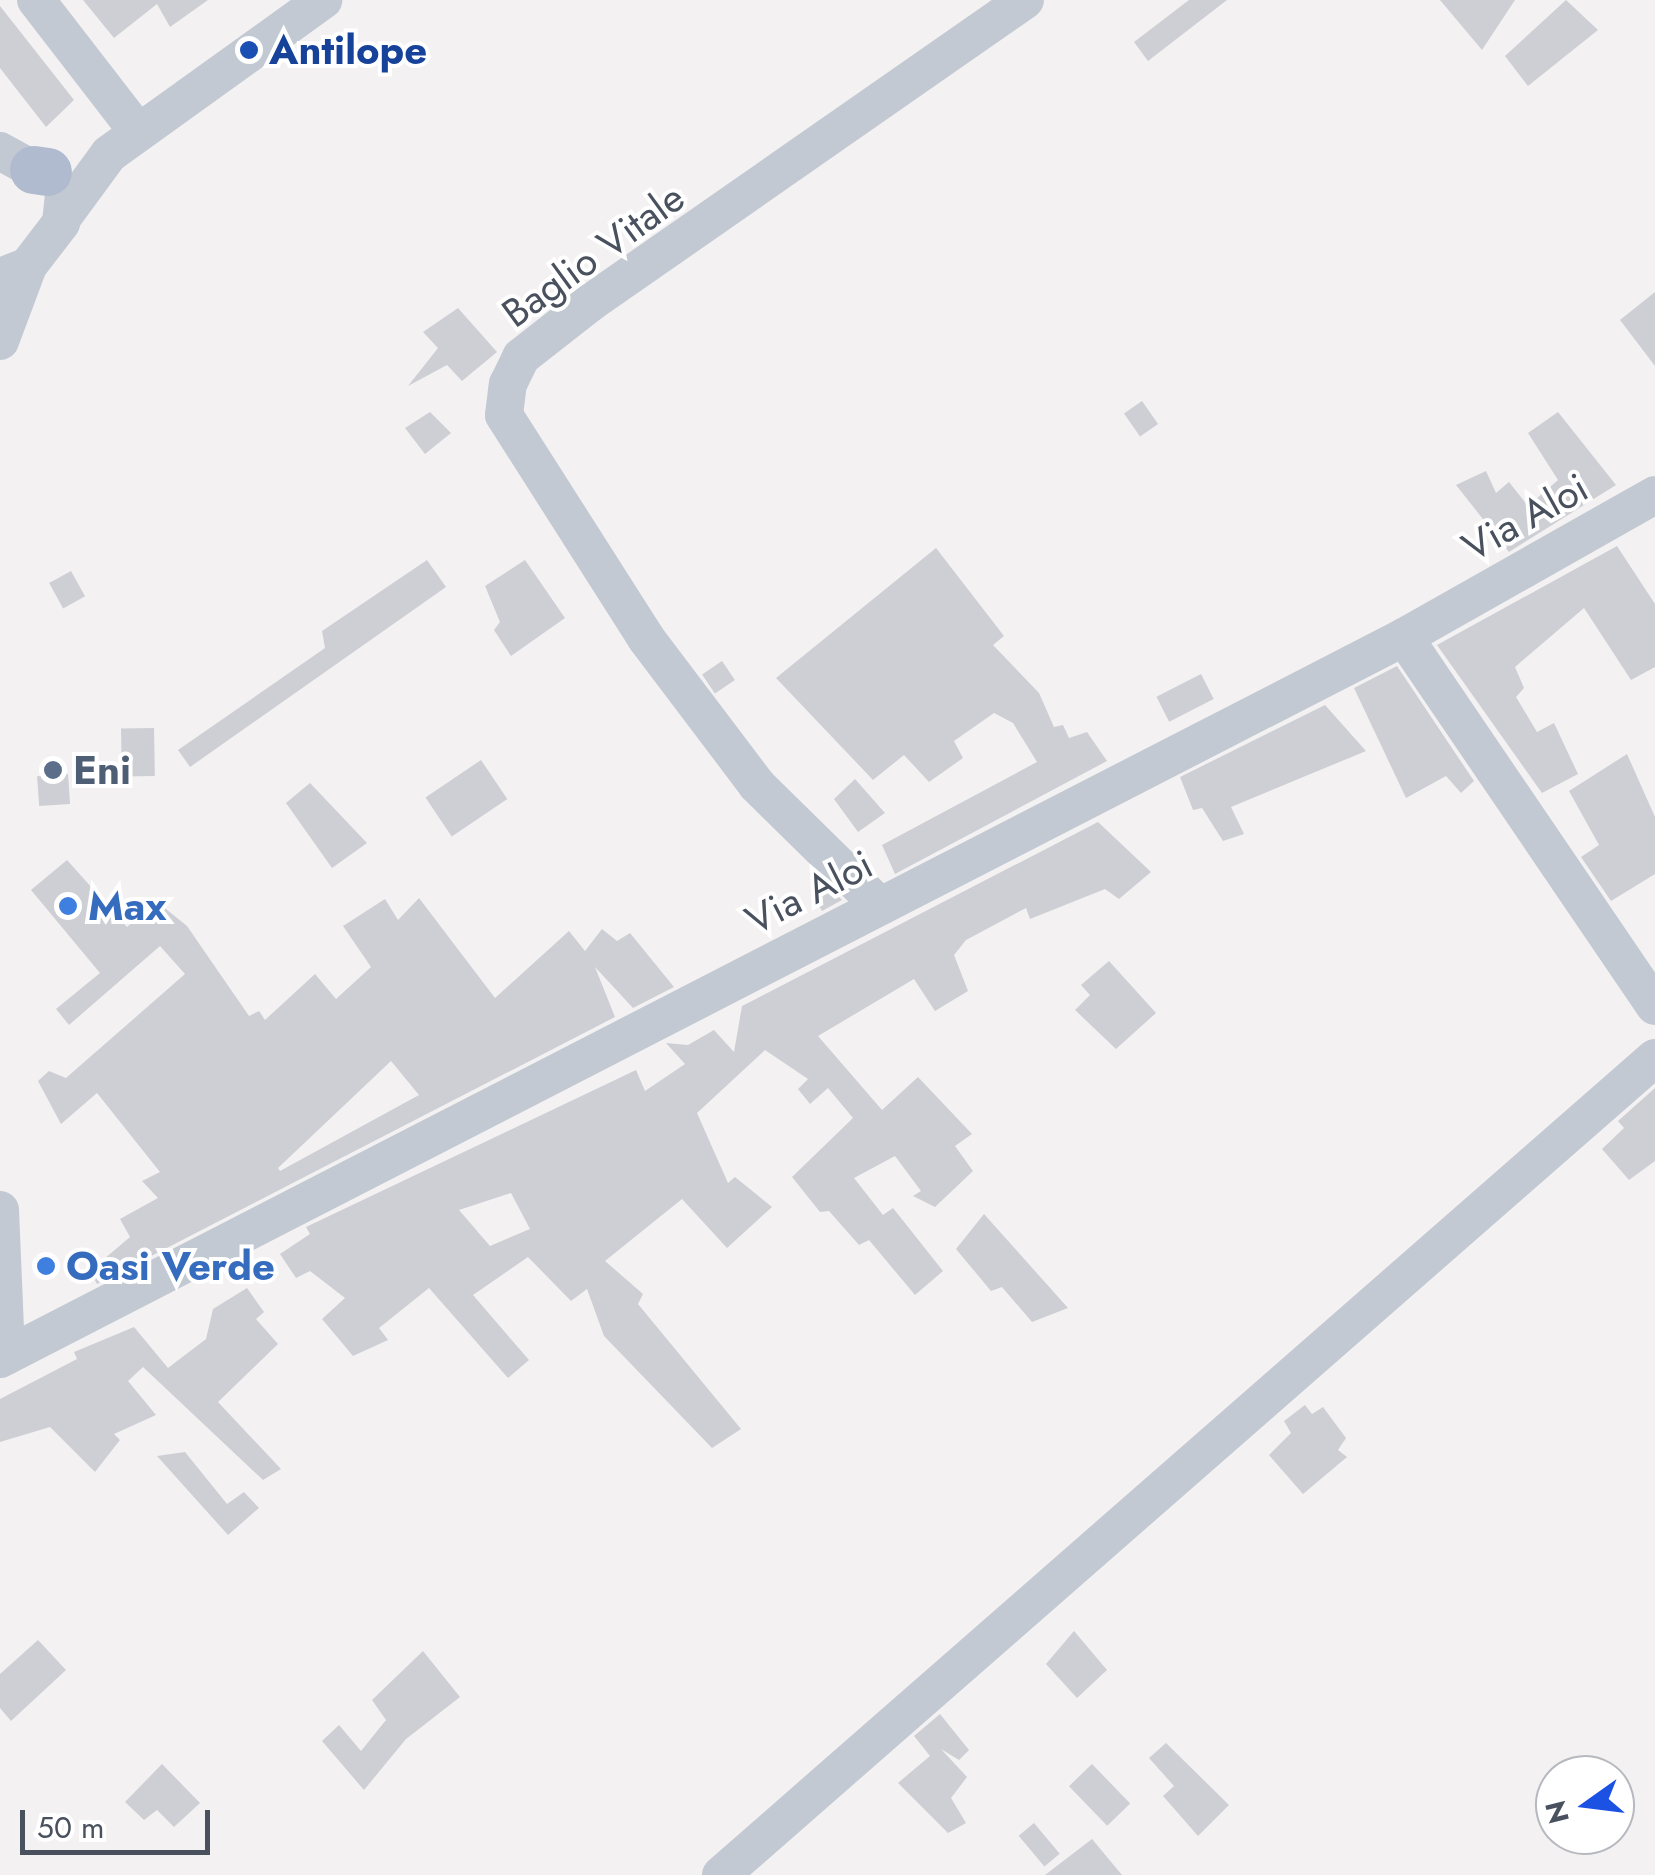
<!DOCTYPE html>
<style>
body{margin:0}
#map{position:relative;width:1655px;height:1875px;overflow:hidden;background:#f3f1f1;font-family:Jost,sans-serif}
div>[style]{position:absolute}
.building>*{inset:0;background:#cecfd5;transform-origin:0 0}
.minor>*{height:38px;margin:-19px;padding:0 19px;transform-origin:19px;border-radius:19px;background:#c2c9d2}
.major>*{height:48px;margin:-24px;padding:0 24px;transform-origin:24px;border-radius:24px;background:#b1bbcf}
.dots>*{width:28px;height:28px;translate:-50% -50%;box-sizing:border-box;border:5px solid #fff;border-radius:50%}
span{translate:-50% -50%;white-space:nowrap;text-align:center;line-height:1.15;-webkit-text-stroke:8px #fff;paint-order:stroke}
.transit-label{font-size:40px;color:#164399;font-weight:700}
.left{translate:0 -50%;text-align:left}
.street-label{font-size:40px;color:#49515e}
.service-label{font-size:40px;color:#4e5e75;font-weight:700}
.shop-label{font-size:40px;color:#366cbe;font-weight:700}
.north{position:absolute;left:1535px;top:1755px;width:100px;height:100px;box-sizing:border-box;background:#fff;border:2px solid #b6b9bf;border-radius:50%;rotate:256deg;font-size:28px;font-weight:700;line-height:40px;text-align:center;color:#49515e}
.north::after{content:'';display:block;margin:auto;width:35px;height:45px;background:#1b52e3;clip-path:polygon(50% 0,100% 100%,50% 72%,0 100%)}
.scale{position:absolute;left:20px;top:1810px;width:190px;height:45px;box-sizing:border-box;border:5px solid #49515e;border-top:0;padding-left:12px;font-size:30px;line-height:35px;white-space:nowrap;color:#49515e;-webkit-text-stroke:8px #fff;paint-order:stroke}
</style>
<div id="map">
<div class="building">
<div style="clip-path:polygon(83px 0,208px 0,170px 27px,157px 4px,114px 38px)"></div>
<div style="clip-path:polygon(1189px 0,1227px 0,1148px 61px,1134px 42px)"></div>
<div style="clip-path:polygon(1440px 0,1515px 0,1482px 50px)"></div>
<div style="clip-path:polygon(1566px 0,1598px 30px,1528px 86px,1505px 56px)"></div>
<div style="clip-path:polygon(0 6px,74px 100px,46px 127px,0 68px)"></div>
<div style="clip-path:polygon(1655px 292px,1655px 366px,1620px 320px)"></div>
<div style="clip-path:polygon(458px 308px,497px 352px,462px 381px,447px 365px,408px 386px,438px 348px,423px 332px)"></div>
<div style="left:1142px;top:401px;width:28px;height:22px;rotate:55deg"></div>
<div style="clip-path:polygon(430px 412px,451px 433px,425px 454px,405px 428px)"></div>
<div style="clip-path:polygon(1558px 412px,1616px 485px,1509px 552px,1456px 485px,1486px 471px,1496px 493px,1509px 482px,1528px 506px,1558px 480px,1528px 433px)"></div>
<div style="clip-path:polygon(1617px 546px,1655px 604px,1655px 667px,1631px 680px,1584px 608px,1515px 667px,1524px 688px,1516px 697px,1537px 732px,1554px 723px,1578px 774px,1542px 793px,1437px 645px)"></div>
<div style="clip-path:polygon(936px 548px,1004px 636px,993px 645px,1039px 693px,1054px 727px,1063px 725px,1069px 738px,1087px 732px,1107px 761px,895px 874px,882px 845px,1037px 762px,1013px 723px,994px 713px,954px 741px,963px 758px,929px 782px,904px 755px,873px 780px,776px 678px)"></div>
<div style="clip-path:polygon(427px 560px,446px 587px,190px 767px,178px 750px,325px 648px,322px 631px)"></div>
<div style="clip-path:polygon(525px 560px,565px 618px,511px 656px,494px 630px,500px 622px,485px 586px)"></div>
<div style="left:71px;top:571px;width:29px;height:25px;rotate:61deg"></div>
<div style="left:722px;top:661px;width:23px;height:24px;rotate:56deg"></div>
<div style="clip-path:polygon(1397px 666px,1474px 781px,1461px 793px,1446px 776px,1406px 798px,1354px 688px)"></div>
<div style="left:1201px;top:674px;width:28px;height:50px;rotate:63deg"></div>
<div style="clip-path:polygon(1325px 705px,1366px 751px,1231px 807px,1244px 834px,1223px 841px,1202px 808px,1193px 810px,1180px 777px)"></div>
<div style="left:154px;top:728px;width:48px;height:33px;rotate:89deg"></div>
<div style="clip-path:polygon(1627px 754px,1655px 817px,1655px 874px,1611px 901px,1581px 857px,1599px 845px,1569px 791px)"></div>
<div style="left:481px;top:760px;width:47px;height:67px;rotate:56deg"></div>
<div style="left:68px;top:774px;width:30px;height:31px;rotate:86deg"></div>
<div style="clip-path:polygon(855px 779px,885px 813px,858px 832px,834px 799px)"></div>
<div style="clip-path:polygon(310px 783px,367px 843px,332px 868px,286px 803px)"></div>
<div style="clip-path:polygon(evenodd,1098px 822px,1151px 872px,1119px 899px,1105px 889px,1030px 919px,1026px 908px,966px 940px,954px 955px,968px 991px,935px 1011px,914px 979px,818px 1036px,882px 1110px,918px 1077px,972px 1134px,955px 1146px,973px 1171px,935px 1207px,913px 1196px,921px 1191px,895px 1156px,854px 1178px,883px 1215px,893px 1208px,943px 1271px,915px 1295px,869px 1240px,859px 1245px,829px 1211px,820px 1212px,792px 1177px,853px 1118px,828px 1088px,810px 1104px,798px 1089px,808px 1079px,765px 1050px,697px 1113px,728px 1183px,735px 1177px,772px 1207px,727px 1248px,682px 1199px,605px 1261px,643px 1294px,638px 1304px,741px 1429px,712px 1448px,604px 1336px,587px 1289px,571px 1301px,528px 1257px,473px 1295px,529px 1360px,508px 1378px,429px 1288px,379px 1328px,388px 1340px,353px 1356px,322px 1319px,345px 1298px,310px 1271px,296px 1278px,280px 1254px,310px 1234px,306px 1227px,636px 1070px,645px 1091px,685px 1064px,666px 1043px,688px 1045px,714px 1030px,734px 1052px,742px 1006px,1098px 822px,511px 1193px,530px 1229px,490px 1246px,459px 1210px,511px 1193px)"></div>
<div style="clip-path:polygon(evenodd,67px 860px,127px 927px,156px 901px,187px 926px,249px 1016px,259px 1011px,265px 1020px,315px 974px,336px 999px,371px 967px,343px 926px,385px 899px,398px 920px,419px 898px,495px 998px,569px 931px,585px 951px,602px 929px,617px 941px,630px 933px,674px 987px,633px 1008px,595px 967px,615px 1017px,97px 1284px,90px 1271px,130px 1237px,120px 1219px,158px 1198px,142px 1181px,160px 1172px,97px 1093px,61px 1124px,38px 1081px,49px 1071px,66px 1078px,185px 974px,160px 946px,69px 1025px,56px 1009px,100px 973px,31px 890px,67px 860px,391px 1061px,419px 1095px,280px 1171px,278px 1168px,391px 1061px)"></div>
<div style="clip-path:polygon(828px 886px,842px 900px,822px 911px,813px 895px)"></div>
<div style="clip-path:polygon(1109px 961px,1156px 1013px,1116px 1049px,1075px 1010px,1090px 995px,1081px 985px)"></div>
<div style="clip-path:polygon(1655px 1088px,1655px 1161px,1629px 1180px,1602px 1149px,1624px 1128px,1618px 1121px)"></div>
<div style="clip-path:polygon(984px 1214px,1068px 1308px,1032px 1322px,1002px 1287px,991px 1291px,956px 1249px)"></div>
<div style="clip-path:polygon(247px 1288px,264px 1312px,256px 1319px,278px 1344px,218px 1402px,281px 1469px,263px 1480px,143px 1367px,128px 1381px,156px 1415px,114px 1434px,120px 1440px,95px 1472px,50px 1427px,0 1442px,0 1399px,77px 1359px,74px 1352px,134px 1327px,168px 1368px,206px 1339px,213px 1309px)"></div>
<div style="clip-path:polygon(1305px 1405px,1312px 1414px,1323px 1407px,1346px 1438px,1338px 1450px,1347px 1457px,1303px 1494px,1269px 1455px,1291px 1433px,1284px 1421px)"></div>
<div style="clip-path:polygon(185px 1452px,227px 1504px,244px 1492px,259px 1508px,228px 1535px,157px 1456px)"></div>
<div style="clip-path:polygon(1074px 1631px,1107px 1670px,1077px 1698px,1046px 1664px)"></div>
<div style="clip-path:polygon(38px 1640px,66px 1670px,11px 1721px,0 1708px,0 1674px)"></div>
<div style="clip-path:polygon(423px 1651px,460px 1697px,406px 1739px,364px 1790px,322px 1741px,339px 1725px,361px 1751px,386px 1720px,372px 1700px)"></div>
<div style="clip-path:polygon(940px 1714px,969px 1750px,959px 1760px,941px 1749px,967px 1777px,951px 1798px,966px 1823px,948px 1833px,898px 1783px,930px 1756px,914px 1736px)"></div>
<div style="clip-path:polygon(1166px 1743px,1229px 1805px,1198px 1836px,1163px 1796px,1174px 1786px,1149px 1758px)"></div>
<div style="clip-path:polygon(162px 1764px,200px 1803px,174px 1827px,157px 1810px,144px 1820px,125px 1802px)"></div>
<div style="left:1092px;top:1764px;width:55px;height:32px;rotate:46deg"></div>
<div style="left:1034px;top:1823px;width:40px;height:20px;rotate:50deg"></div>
<div style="clip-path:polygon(1092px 1839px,1122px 1875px,1045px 1875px)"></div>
</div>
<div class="minor">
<div style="left:36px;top:0;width:167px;rotate:52.3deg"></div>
<div style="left:0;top:151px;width:39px;rotate:29deg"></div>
<div style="left:65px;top:214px;width:74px;rotate:-53.7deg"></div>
<div style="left:109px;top:154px;width:264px;rotate:-35.7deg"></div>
<div style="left:0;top:277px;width:30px;rotate:-21deg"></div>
<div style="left:28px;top:266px;width:54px;rotate:-52.5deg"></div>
<div style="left:61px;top:223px;width:31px;rotate:-84deg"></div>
<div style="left:0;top:341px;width:80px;rotate:-69.5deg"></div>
<div style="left:1404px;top:637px;width:446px;rotate:55.8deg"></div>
<div style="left:880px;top:906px;width:173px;rotate:-135.5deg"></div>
<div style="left:757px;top:785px;width:184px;rotate:-127.1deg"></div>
<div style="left:646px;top:638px;width:264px;rotate:-122.5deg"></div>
<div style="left:504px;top:415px;width:31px;rotate:-83deg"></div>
<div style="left:508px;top:384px;width:30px;rotate:-64deg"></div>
<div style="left:521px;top:357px;width:88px;rotate:-38deg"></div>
<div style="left:590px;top:303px;width:530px;rotate:-34.86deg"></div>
<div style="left:0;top:1210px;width:146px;rotate:87.6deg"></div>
<div style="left:0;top:1359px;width:1579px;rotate:-27.21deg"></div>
<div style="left:1404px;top:637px;width:288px;rotate:-29.5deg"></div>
<div style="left:721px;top:1875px;width:1241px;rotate:-41.18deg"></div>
</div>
<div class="major">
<div style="left:34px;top:170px;width:14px;rotate:8deg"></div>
</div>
<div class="dots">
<div style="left:249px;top:50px;background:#1a4fb4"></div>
<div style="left:53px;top:770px;background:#5c6f8a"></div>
<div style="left:68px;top:906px;background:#3f7fe0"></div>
<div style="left:46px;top:1266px;background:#3f7fe0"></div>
</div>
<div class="transit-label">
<span class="left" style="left:269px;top:50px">Antilope</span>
</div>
<div class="street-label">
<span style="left:593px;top:255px;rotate:-36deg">Baglio Vitale</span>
<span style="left:1525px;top:517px;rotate:-29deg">Via Aloi</span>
<span style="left:809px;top:892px;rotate:-27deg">Via Aloi</span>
</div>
<div class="service-label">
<span class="left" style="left:73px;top:770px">Eni</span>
</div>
<div class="shop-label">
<span class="left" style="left:88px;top:906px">Max</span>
<span class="left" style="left:66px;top:1266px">Oasi Verde</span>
</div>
<div class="north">N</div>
<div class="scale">50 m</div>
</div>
